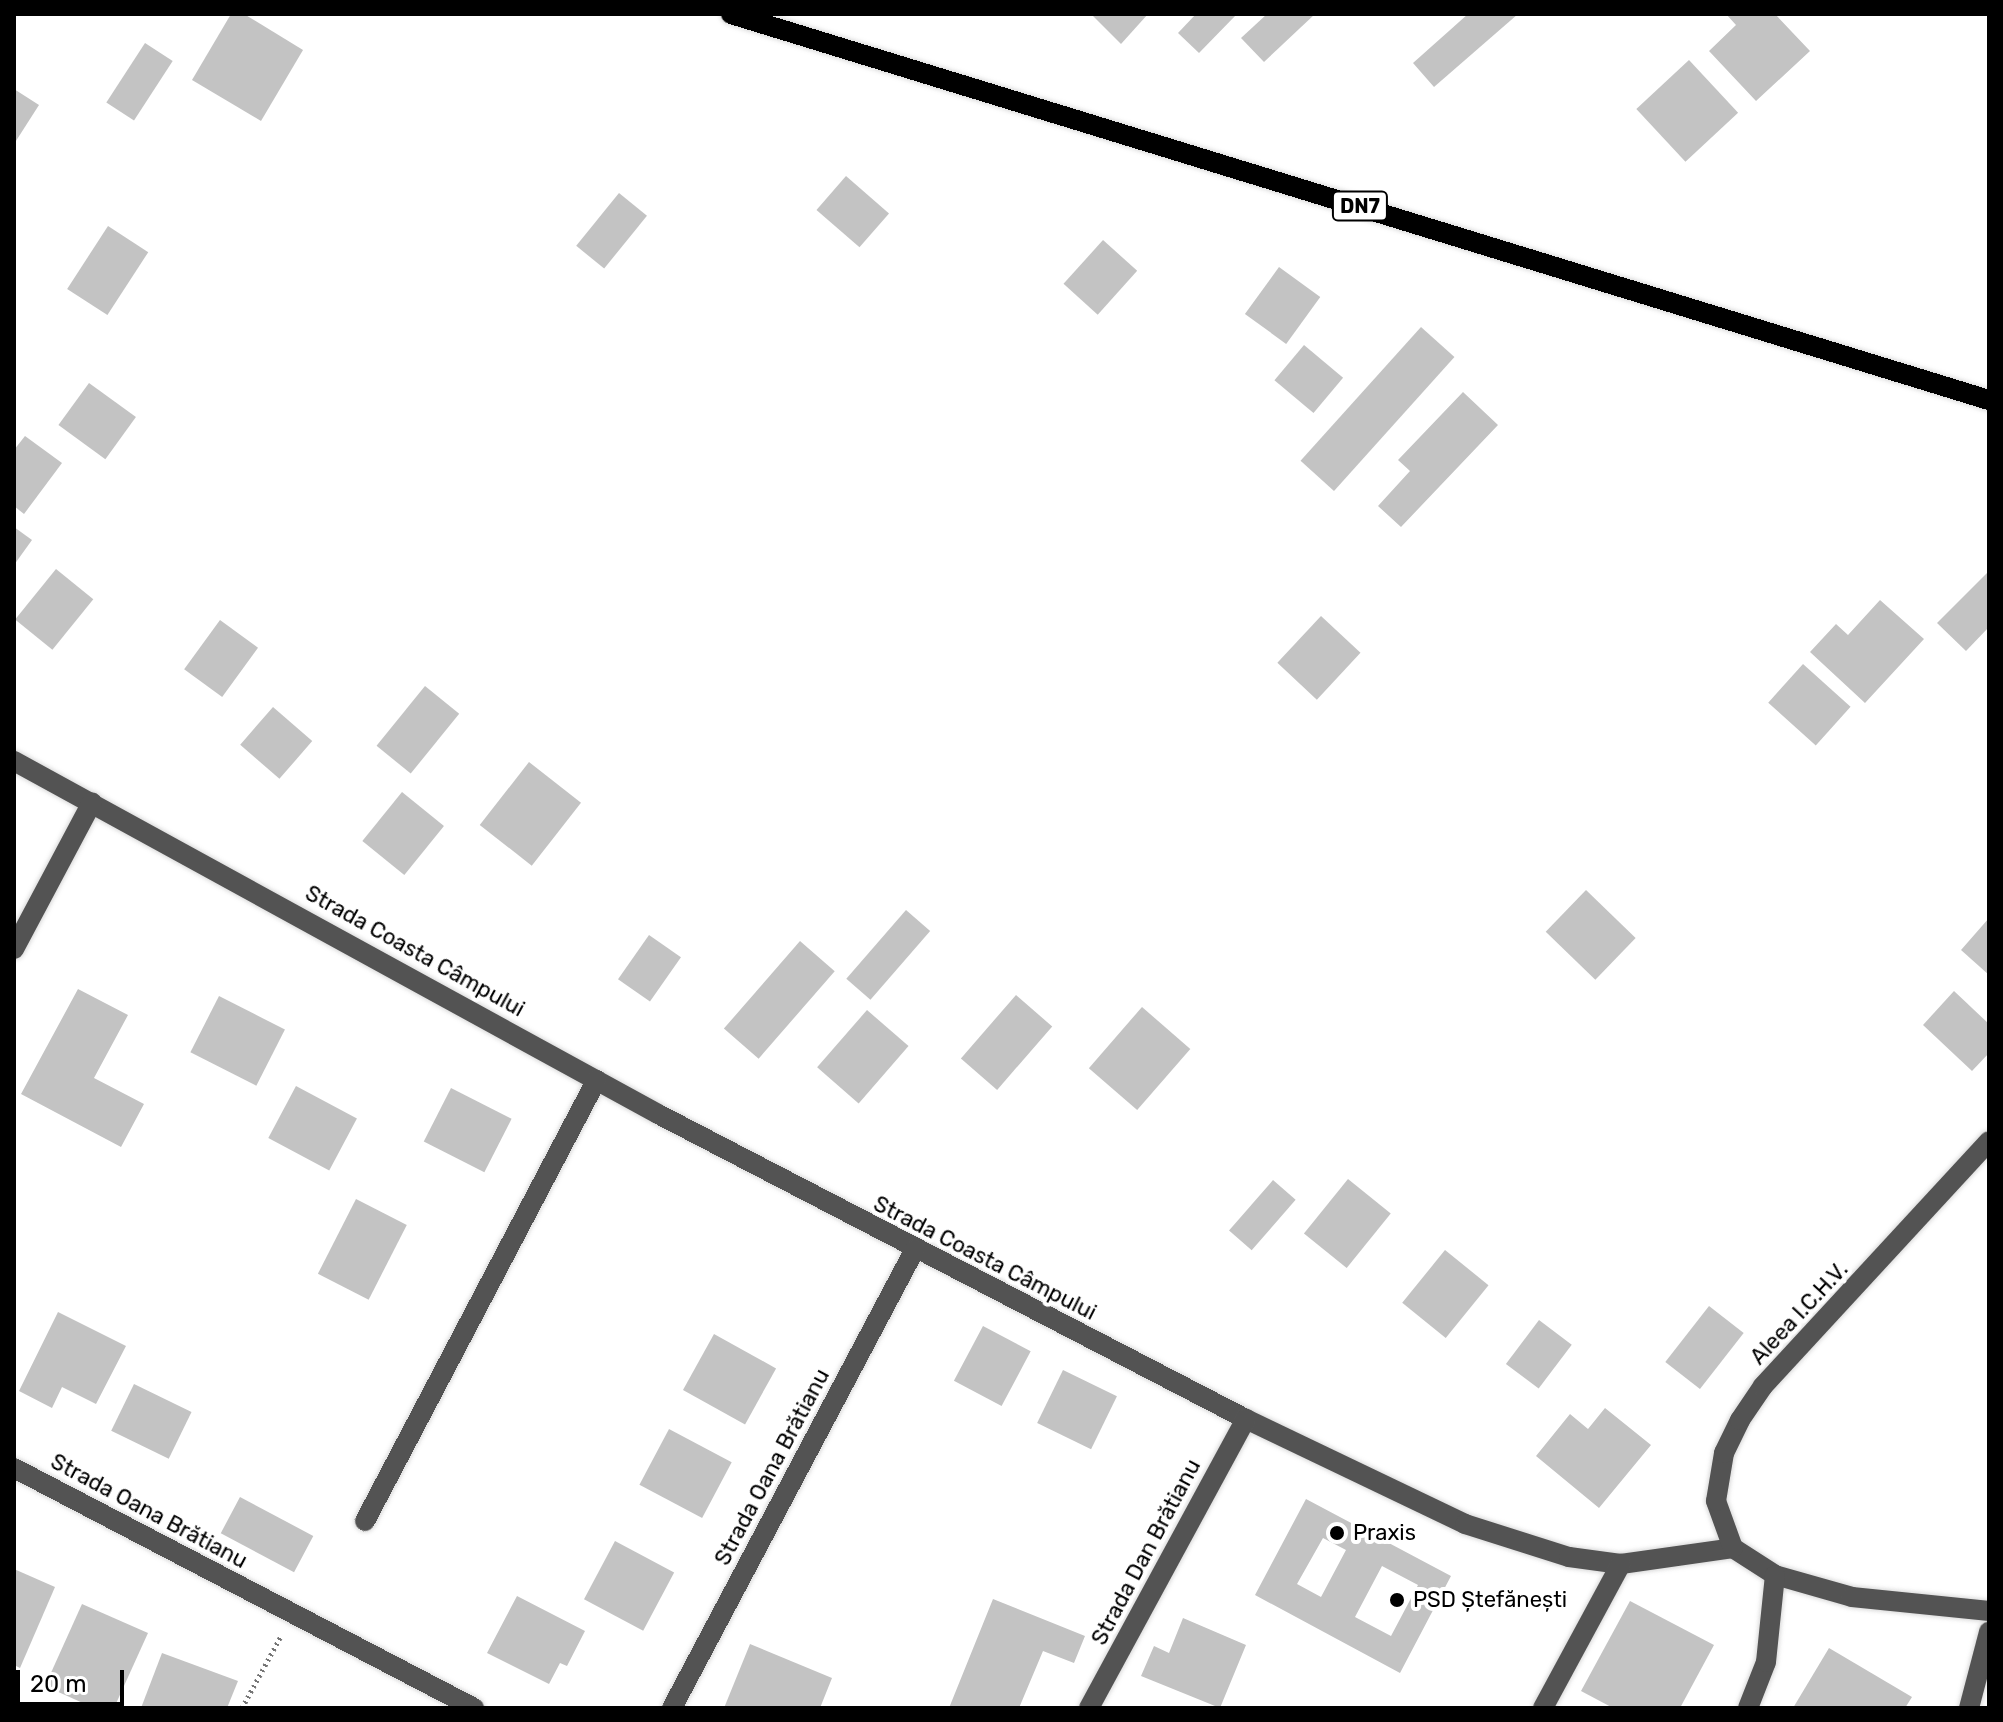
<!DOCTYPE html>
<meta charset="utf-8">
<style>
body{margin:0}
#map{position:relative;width:2003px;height:1722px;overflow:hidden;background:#fff;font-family:Rubik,sans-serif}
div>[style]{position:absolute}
.building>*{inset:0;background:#c3c3c3;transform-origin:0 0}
.path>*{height:5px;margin-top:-2.5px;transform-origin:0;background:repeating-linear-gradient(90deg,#757575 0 2px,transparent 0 6px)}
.roads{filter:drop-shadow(0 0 2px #dbdbdb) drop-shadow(0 0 2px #dbdbdb)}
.minor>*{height:20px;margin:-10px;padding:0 10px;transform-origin:10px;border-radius:10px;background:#535353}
.major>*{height:20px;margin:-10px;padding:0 10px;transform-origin:10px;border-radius:10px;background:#000}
.dots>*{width:22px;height:22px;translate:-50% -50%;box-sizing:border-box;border:4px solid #fff;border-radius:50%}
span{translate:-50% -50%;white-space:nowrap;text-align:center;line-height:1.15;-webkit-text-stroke:8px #fff;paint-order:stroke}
.shield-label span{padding:2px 6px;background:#fff;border:2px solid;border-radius:6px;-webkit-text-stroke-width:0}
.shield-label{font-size:20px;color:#000;font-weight:700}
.street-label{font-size:22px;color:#000}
.poi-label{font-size:22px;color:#000}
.left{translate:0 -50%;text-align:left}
.frame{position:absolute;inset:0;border:16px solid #000;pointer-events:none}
.scale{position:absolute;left:16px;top:1670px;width:108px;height:36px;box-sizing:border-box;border:4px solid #000;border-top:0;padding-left:10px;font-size:24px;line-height:28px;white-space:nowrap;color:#000;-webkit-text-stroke:6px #fff;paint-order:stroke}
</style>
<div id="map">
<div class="building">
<div style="clip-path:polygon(231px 14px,244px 14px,303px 50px,261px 121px,192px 80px)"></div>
<div style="clip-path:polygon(1091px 14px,1148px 14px,1121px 44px)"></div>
<div style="clip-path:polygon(1196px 14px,1237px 14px,1199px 53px,1178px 33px)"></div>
<div style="clip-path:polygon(1267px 14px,1315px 14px,1264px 62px,1241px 38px)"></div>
<div style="clip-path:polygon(1468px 14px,1518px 14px,1434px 87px,1413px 63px)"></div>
<div style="clip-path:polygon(1726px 14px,1775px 14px,1810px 51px,1756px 101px,1709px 51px,1736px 25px)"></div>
<div style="left:145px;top:43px;width:33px;height:71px;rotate:33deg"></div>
<div style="left:1689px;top:60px;width:72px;height:72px;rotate:47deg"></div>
<div style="clip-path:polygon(14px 89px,39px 105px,14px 144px)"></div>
<div style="left:846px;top:176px;width:57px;height:45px;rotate:41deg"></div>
<div style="left:619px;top:193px;width:36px;height:68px;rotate:39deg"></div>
<div style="left:108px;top:226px;width:48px;height:75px;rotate:33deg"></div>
<div style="left:1103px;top:240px;width:46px;height:59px;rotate:42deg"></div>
<div style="left:1279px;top:267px;width:51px;height:58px;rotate:36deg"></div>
<div style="left:1421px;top:327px;width:45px;height:180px;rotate:42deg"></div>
<div style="left:1304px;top:345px;width:51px;height:46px;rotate:40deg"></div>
<div style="left:89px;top:383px;width:58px;height:52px;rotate:36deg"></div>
<div style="clip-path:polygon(1463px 392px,1498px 425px,1401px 527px,1378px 506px,1410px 471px,1398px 460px)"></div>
<div style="clip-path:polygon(25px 436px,62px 463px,24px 514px,14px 506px,14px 450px)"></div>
<div style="clip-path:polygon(14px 527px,32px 540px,14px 565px)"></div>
<div style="left:56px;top:569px;width:48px;height:65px;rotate:39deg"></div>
<div style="clip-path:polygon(1989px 571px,1989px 627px,1966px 651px,1937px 623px)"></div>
<div style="clip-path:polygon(1880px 600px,1924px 639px,1865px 703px,1810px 652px,1836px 624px,1848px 635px)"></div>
<div style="left:1321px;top:616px;width:54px;height:64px;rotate:43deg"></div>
<div style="left:220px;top:620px;width:47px;height:61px;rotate:36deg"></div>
<div style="left:1803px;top:664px;width:64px;height:52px;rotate:42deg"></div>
<div style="left:425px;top:686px;width:44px;height:77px;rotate:39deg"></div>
<div style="left:273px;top:707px;width:52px;height:50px;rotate:41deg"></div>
<div style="left:529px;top:762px;width:66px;height:80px;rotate:38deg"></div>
<div style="left:402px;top:792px;width:54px;height:63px;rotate:39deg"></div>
<div style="left:1586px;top:890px;width:69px;height:58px;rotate:44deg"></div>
<div style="left:906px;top:910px;width:32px;height:91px;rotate:41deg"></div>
<div style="clip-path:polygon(1989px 918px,1989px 975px,1961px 950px)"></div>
<div style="left:649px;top:935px;width:39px;height:54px;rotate:35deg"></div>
<div style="left:800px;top:941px;width:46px;height:116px;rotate:41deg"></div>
<div style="clip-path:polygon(78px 989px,128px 1015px,94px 1078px,144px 1104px,121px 1147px,21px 1094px)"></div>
<div style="clip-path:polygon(1954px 991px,1989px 1024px,1989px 1053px,1972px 1071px,1923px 1025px)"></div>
<div style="left:1016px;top:995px;width:48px;height:84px;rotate:41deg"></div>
<div style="left:219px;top:996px;width:74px;height:63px;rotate:27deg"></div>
<div style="left:1142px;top:1007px;width:64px;height:81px;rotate:41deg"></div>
<div style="left:867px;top:1010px;width:55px;height:76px;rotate:41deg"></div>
<div style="left:296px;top:1086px;width:69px;height:59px;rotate:28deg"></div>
<div style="left:451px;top:1088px;width:68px;height:60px;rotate:27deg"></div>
<div style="left:1348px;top:1179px;width:55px;height:70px;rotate:39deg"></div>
<div style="left:1273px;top:1180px;width:30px;height:67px;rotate:41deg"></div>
<div style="left:356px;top:1199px;width:57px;height:84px;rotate:27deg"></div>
<div style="left:1445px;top:1250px;width:56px;height:68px;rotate:39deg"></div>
<div style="left:1709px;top:1306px;width:44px;height:71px;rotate:38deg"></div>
<div style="clip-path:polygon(58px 1312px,126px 1346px,96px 1404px,62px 1387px,52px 1408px,19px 1391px)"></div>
<div style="left:1539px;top:1320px;width:41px;height:55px;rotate:37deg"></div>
<div style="left:983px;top:1326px;width:54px;height:62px;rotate:28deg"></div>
<div style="left:714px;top:1334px;width:71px;height:64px;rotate:29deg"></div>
<div style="left:1063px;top:1370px;width:60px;height:59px;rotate:26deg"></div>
<div style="left:134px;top:1384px;width:64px;height:52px;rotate:26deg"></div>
<div style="clip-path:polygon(1605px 1408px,1651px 1445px,1599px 1508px,1536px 1456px,1570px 1414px,1588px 1429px)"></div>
<div style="left:669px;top:1429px;width:71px;height:63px;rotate:28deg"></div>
<div style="left:240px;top:1497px;width:83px;height:41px;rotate:28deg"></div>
<div style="clip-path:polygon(evenodd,1306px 1499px,1451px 1576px,1400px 1673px,1255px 1595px,1306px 1499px,1323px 1538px,1346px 1550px,1321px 1597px,1297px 1584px,1323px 1538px,1306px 1499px,1382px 1566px,1418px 1585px,1391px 1636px,1355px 1617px,1382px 1566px)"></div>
<div style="left:615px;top:1541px;width:67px;height:66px;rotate:28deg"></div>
<div style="clip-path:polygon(14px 1569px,55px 1587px,20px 1668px,14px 1665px)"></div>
<div style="clip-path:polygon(517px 1596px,585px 1631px,567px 1666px,560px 1663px,549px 1684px,487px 1653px)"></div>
<div style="clip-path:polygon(993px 1599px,1085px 1636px,1074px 1663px,1043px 1651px,1019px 1708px,949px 1708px)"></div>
<div style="clip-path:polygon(1630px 1601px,1714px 1645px,1680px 1708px,1613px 1708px,1581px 1691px)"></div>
<div style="clip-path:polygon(82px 1604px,148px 1633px,114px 1708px,94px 1708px,45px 1686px)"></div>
<div style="clip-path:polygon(1183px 1618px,1246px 1645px,1220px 1708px,1141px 1676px,1154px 1646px,1169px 1653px)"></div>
<div style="clip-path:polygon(750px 1644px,832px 1678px,820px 1708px,724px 1708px)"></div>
<div style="clip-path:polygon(1829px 1648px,1912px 1697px,1905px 1708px,1793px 1708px)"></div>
<div style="clip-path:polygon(162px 1653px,238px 1681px,227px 1708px,141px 1708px)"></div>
</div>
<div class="path">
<div style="left:242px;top:1708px;width:82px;rotate:-61.6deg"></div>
</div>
<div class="roads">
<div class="minor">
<div style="left:14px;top:761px;width:734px;rotate:28.73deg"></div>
<div style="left:658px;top:1114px;width:662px;rotate:27.42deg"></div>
<div style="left:1246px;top:1419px;width:243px;rotate:25.6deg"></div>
<div style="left:1465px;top:1524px;width:109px;rotate:17.6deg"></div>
<div style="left:1569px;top:1557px;width:52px;rotate:7.7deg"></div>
<div style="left:1621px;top:1564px;width:113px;rotate:-8.1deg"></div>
<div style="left:1733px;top:1548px;width:50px;rotate:32.7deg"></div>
<div style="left:1775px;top:1575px;width:80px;rotate:15.9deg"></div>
<div style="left:1852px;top:1597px;width:138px;rotate:5.8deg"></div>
<div style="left:14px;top:949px;width:166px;rotate:-62deg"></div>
<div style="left:14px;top:1468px;width:519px;rotate:27.55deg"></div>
<div style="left:365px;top:1521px;width:498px;rotate:-62.3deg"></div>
<div style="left:1733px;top:1548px;width:50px;rotate:-109.9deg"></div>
<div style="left:1716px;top:1501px;width:49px;rotate:-80.5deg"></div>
<div style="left:1724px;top:1453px;width:37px;rotate:-64deg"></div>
<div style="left:1740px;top:1420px;width:41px;rotate:-55.9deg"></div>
<div style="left:1763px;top:1386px;width:333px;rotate:-47.3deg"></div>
<div style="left:672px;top:1708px;width:519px;rotate:-62.1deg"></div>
<div style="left:1089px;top:1708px;width:329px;rotate:-61.5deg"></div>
<div style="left:1543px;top:1708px;width:164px;rotate:-61.6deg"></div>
<div style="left:1748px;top:1708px;width:49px;rotate:-68.6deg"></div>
<div style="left:1766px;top:1662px;width:87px;rotate:-84.1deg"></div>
<div style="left:1969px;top:1708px;width:79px;rotate:-75.3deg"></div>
</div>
<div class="major">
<div style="left:731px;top:14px;width:1316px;rotate:17.06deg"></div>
</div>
</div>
<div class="dots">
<div style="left:1337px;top:1533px;background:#000"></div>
<div style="left:1397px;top:1600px;background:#000"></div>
</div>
<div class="shield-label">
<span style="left:1360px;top:206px">DN7</span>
</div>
<div class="street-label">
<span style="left:415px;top:951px;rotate:29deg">Strada Coasta Câmpului</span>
<span style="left:985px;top:1258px;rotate:27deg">Strada Coasta Câmpului</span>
<span style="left:1799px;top:1313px;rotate:-47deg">Aleea I.C.H.V.</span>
<span style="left:772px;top:1467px;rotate:-62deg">Strada Oana Brătianu</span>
<span style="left:149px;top:1511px;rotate:28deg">Strada Oana Brătianu</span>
<span style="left:1146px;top:1552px;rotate:-62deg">Strada Dan Brătianu</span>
</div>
<div class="poi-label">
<span class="left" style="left:1353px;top:1533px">Praxis</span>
<span class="left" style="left:1413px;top:1600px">PSD Ștefănești</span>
</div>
<div class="frame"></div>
<div class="scale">20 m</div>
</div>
